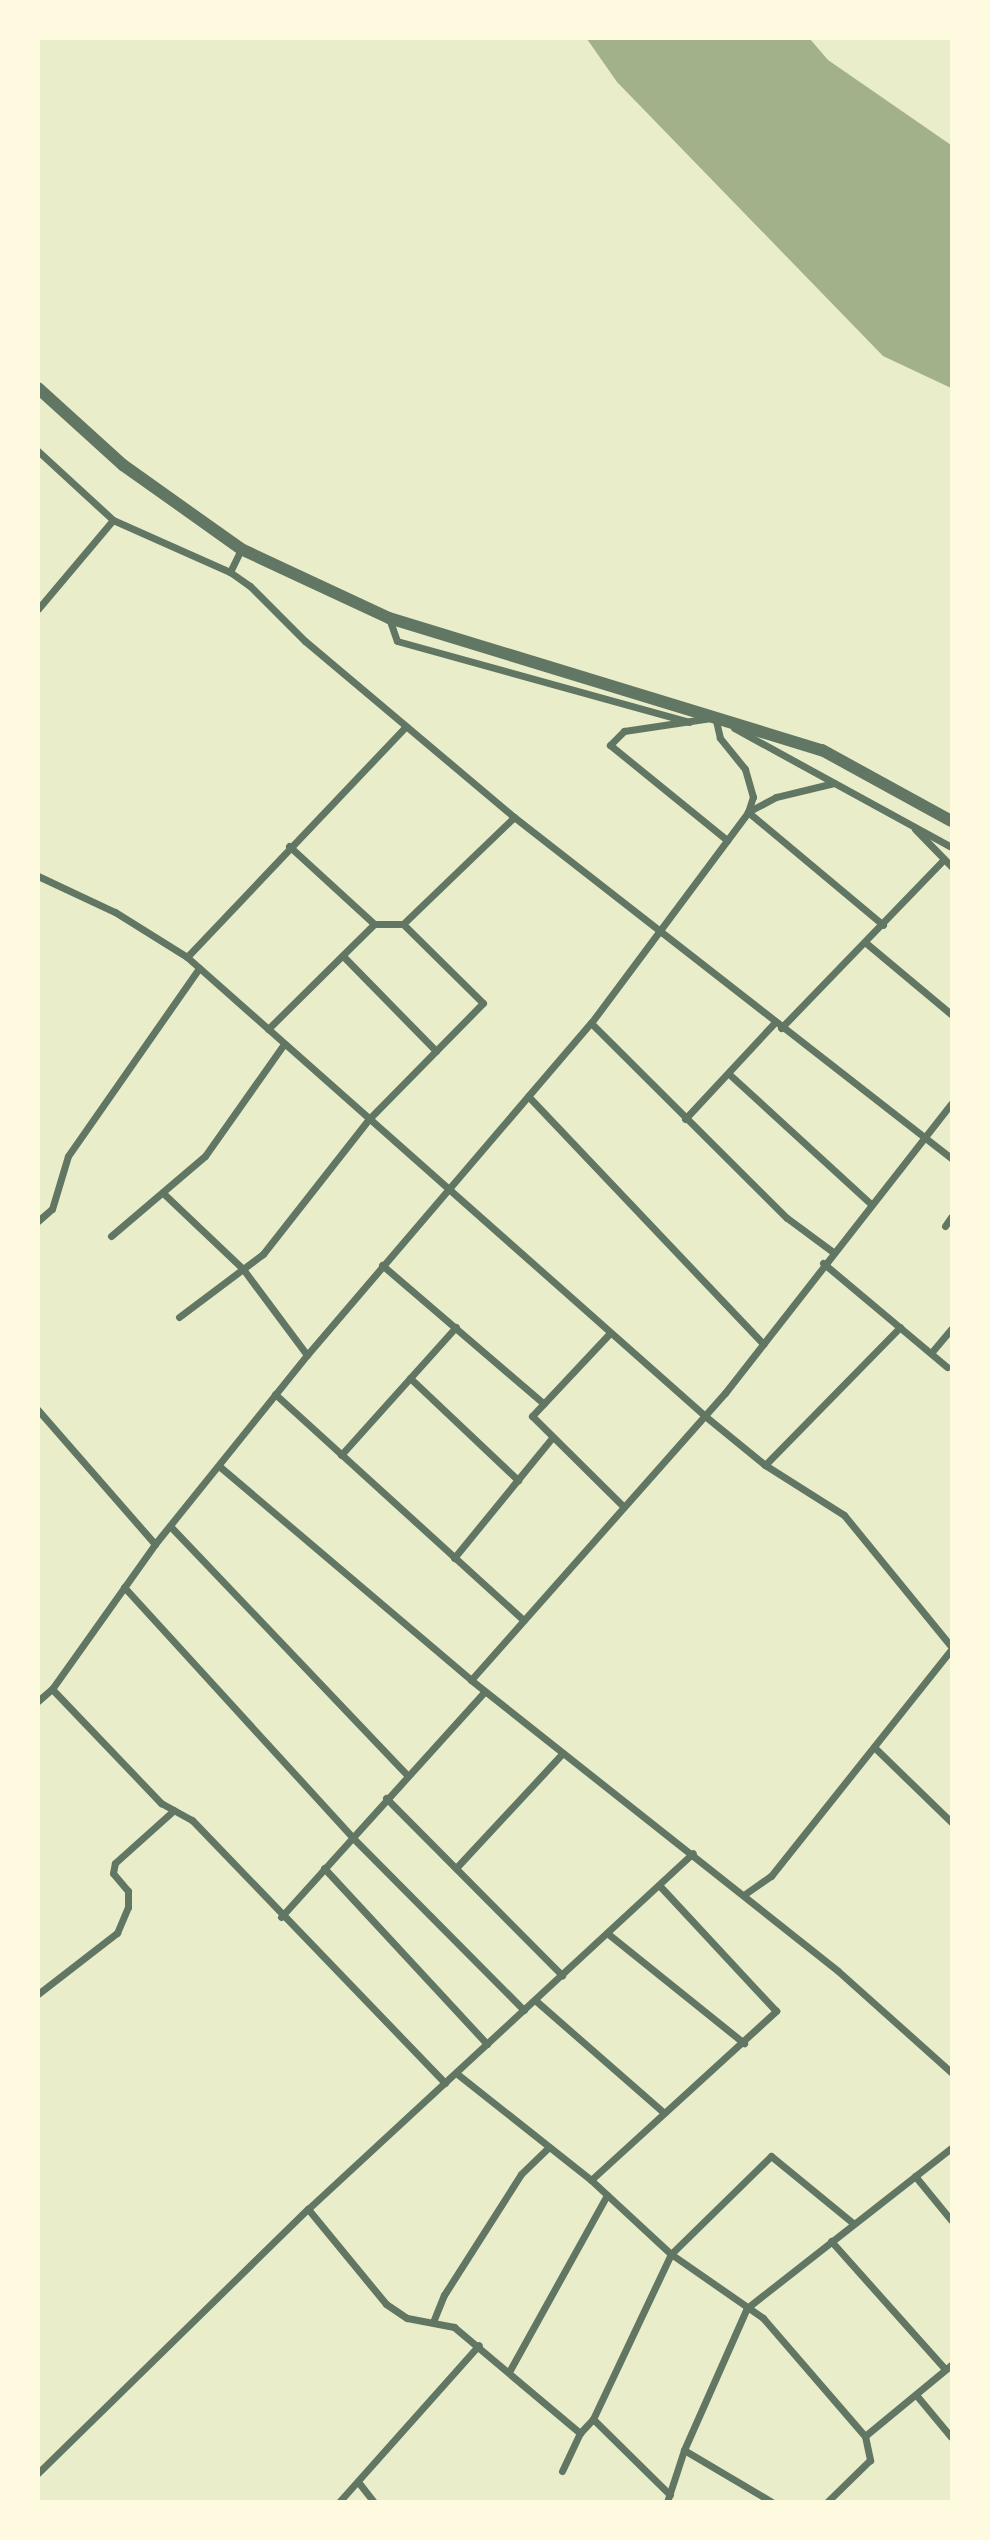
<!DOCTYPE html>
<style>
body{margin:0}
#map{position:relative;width:990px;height:2540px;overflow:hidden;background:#e9edc9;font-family:"Nunito Sans",sans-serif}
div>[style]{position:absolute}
.water>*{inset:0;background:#a3b18a}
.minor>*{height:7px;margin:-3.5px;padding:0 3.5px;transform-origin:3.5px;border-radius:3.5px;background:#617663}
.tertiary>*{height:12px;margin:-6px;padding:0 6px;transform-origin:6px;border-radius:6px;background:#617663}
span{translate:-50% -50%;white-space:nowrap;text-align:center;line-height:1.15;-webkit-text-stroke:6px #fefae0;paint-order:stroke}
.frame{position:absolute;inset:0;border:40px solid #fefae0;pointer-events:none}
</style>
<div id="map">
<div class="water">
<div style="clip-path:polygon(587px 39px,810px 39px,828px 60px,951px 145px,951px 388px,883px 356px,617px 82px)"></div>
</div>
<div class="minor">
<div style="left:38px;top:451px;width:102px;rotate:42.6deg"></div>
<div style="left:113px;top:520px;width:128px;rotate:24deg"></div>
<div style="left:230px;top:572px;width:24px;rotate:35deg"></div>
<div style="left:250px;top:586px;width:78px;rotate:45deg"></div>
<div style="left:305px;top:641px;width:273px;rotate:40.1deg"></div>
<div style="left:514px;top:817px;width:554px;rotate:37.97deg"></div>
<div style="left:230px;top:572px;width:25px;rotate:-64deg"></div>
<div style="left:38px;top:609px;width:116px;rotate:-49.9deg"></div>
<div style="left:389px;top:618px;width:24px;rotate:71deg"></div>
<div style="left:397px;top:641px;width:303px;rotate:15.5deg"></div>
<div style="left:711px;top:718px;width:88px;rotate:171.5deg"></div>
<div style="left:624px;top:731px;width:20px;rotate:135deg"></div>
<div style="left:610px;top:745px;width:151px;rotate:39.1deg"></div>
<div style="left:734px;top:728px;width:247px;rotate:28.7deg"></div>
<div style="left:834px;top:783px;width:60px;rotate:166.4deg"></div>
<div style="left:776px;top:797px;width:32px;rotate:152deg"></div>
<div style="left:748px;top:812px;width:176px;rotate:39.9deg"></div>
<div style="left:915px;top:829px;width:52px;rotate:45.8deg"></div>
<div style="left:289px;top:846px;width:115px;rotate:42.5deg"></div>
<div style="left:38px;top:876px;width:85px;rotate:25.1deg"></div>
<div style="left:115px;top:912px;width:85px;rotate:32deg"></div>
<div style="left:187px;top:957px;width:692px;rotate:41.54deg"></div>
<div style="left:705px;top:1416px;width:77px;rotate:39.2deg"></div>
<div style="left:765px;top:1465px;width:93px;rotate:32.3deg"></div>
<div style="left:844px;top:1515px;width:169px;rotate:50.8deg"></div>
<div style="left:866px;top:943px;width:111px;rotate:39.9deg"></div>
<div style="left:343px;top:956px;width:133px;rotate:45.6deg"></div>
<div style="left:187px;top:957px;width:318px;rotate:-46.5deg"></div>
<div style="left:591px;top:1023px;width:276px;rotate:44.9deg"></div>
<div style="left:787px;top:1218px;width:57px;rotate:36.5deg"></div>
<div style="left:781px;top:1028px;width:232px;rotate:-46deg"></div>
<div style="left:268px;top:1029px;width:149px;rotate:-44.7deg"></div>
<div style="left:374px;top:924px;width:29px"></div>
<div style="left:403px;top:924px;width:154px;rotate:-43.9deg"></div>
<div style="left:729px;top:1074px;width:191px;rotate:42.5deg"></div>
<div style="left:528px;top:1096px;width:342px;rotate:46.5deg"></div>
<div style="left:685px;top:1119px;width:132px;rotate:-47.1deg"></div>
<div style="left:163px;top:1193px;width:110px;rotate:43.5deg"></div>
<div style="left:243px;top:1269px;width:107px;rotate:53.3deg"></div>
<div style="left:38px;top:1221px;width:18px;rotate:-41deg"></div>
<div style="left:52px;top:1209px;width:55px;rotate:-73.2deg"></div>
<div style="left:68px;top:1156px;width:229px;rotate:-55.1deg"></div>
<div style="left:945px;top:1226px;width:11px;rotate:-56deg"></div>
<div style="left:111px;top:1236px;width:123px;rotate:-40.4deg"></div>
<div style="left:205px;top:1156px;width:137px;rotate:-54.8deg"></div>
<div style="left:823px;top:1263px;width:162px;rotate:40deg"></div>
<div style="left:382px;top:1265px;width:213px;rotate:40.6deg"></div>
<div style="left:179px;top:1317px;width:105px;rotate:-36.9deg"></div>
<div style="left:263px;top:1254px;width:170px;rotate:-51.9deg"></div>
<div style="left:368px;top:1120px;width:164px;rotate:-45.5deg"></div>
<div style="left:483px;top:1003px;width:112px;rotate:-135.4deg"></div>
<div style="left:610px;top:1333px;width:114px;rotate:133.2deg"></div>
<div style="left:532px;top:1416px;width:129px;rotate:44.7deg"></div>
<div style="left:931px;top:1353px;width:31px;rotate:-50deg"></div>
<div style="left:410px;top:1378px;width:149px;rotate:43.4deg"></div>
<div style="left:275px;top:1394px;width:336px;rotate:42.3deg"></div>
<div style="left:38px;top:1410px;width:178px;rotate:48.9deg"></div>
<div style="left:341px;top:1455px;width:172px;rotate:-48.1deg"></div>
<div style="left:765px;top:1465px;width:193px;rotate:-45.6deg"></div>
<div style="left:219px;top:1466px;width:331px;rotate:40.3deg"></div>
<div style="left:471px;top:1680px;width:468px;rotate:38.4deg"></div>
<div style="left:838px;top:1971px;width:152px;rotate:41.8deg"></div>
<div style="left:170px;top:1526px;width:344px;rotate:46.4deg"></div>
<div style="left:454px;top:1558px;width:155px;rotate:-50.8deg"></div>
<div style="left:124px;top:1587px;width:338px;rotate:47.6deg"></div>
<div style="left:352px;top:1837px;width:244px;rotate:45.2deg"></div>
<div style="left:471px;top:1680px;width:383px;rotate:-48.5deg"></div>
<div style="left:725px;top:1393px;width:367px;rotate:-52deg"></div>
<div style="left:52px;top:1689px;width:158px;rotate:46.3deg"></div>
<div style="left:161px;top:1803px;width:35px;rotate:29deg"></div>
<div style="left:192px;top:1820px;width:365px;rotate:46.1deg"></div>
<div style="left:38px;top:1701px;width:18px;rotate:-41deg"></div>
<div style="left:52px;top:1689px;width:178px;rotate:-54.6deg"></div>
<div style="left:155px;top:1544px;width:243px;rotate:-51.2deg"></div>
<div style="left:307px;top:1355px;width:437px;rotate:-49.5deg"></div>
<div style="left:591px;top:1023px;width:263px;rotate:-53.3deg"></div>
<div style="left:748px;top:812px;width:16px;rotate:-72deg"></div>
<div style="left:753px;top:797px;width:29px;rotate:-106deg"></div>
<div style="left:745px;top:769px;width:40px;rotate:-129deg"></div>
<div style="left:720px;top:738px;width:22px;rotate:-103deg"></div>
<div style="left:874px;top:1747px;width:107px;rotate:44.2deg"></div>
<div style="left:386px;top:1798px;width:250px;rotate:45.2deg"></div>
<div style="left:324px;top:1868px;width:240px;rotate:47.2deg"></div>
<div style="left:456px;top:1868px;width:157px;rotate:-47.1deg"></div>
<div style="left:745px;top:1894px;width:32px;rotate:-35deg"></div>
<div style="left:771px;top:1876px;width:289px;rotate:-51.5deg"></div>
<div style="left:281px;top:1917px;width:304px;rotate:-47.9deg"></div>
<div style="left:607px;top:1933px;width:176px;rotate:38.8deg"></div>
<div style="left:38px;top:1994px;width:100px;rotate:-37.7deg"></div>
<div style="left:117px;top:1933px;width:28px;rotate:-67deg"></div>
<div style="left:128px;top:1907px;width:16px;rotate:-90deg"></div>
<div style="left:128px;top:1891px;width:23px;rotate:-130deg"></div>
<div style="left:113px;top:1873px;width:10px;rotate:-79deg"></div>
<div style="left:115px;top:1863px;width:79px;rotate:-41.9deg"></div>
<div style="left:535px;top:2000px;width:170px;rotate:41.2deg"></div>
<div style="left:456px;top:2073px;width:172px;rotate:38.4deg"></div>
<div style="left:591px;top:2180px;width:109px;rotate:42.8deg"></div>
<div style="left:671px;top:2254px;width:112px;rotate:34.8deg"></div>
<div style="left:763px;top:2318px;width:156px;rotate:49.2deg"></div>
<div style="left:865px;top:2436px;width:25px;rotate:78deg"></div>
<div style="left:870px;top:2460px;width:60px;rotate:135.7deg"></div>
<div style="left:915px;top:2176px;width:57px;rotate:50.7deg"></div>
<div style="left:591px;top:2180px;width:251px;rotate:-42.4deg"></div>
<div style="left:776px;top:2011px;width:172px;rotate:-132.9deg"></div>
<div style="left:308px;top:2209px;width:123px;rotate:50.6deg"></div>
<div style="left:386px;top:2304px;width:25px;rotate:34deg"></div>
<div style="left:407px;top:2318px;width:48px;rotate:10.8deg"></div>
<div style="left:454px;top:2327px;width:165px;rotate:40.1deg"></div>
<div style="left:831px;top:2241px;width:171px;rotate:48.3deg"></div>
<div style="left:433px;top:2322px;width:29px;rotate:-68deg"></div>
<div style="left:444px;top:2295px;width:143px;rotate:-57.5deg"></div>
<div style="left:521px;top:2174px;width:36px;rotate:-44deg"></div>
<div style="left:510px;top:2370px;width:200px;rotate:-61deg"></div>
<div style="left:917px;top:2396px;width:53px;rotate:50.3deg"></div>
<div style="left:593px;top:2419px;width:108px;rotate:44.6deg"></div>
<div style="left:865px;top:2436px;width:112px;rotate:-39.5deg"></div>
<div style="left:684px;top:2450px;width:102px;rotate:30.6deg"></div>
<div style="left:562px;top:2471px;width:42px;rotate:-64.7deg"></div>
<div style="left:580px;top:2433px;width:19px;rotate:-47deg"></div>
<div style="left:593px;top:2419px;width:183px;rotate:-64.7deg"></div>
<div style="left:671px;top:2254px;width:140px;rotate:-44.4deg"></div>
<div style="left:771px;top:2156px;width:106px;rotate:39.3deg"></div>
<div style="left:38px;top:2473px;width:378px;rotate:-44.4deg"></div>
<div style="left:308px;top:2209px;width:524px;rotate:-42.76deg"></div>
<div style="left:359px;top:2483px;width:24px;rotate:52deg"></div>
<div style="left:339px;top:2502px;width:210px;rotate:-48.3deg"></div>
<div style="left:667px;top:2502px;width:55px;rotate:-71.9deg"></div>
<div style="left:684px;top:2450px;width:155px;rotate:-66.1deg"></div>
<div style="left:747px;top:2308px;width:259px;rotate:-38.1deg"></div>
</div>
<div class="tertiary">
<div style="left:38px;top:388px;width:115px;rotate:42.2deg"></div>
<div style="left:123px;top:465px;width:145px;rotate:35.4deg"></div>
<div style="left:241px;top:549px;width:163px;rotate:25deg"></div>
<div style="left:389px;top:618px;width:453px;rotate:17deg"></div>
<div style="left:822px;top:750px;width:147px;rotate:28.8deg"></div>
</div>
<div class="frame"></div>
</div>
